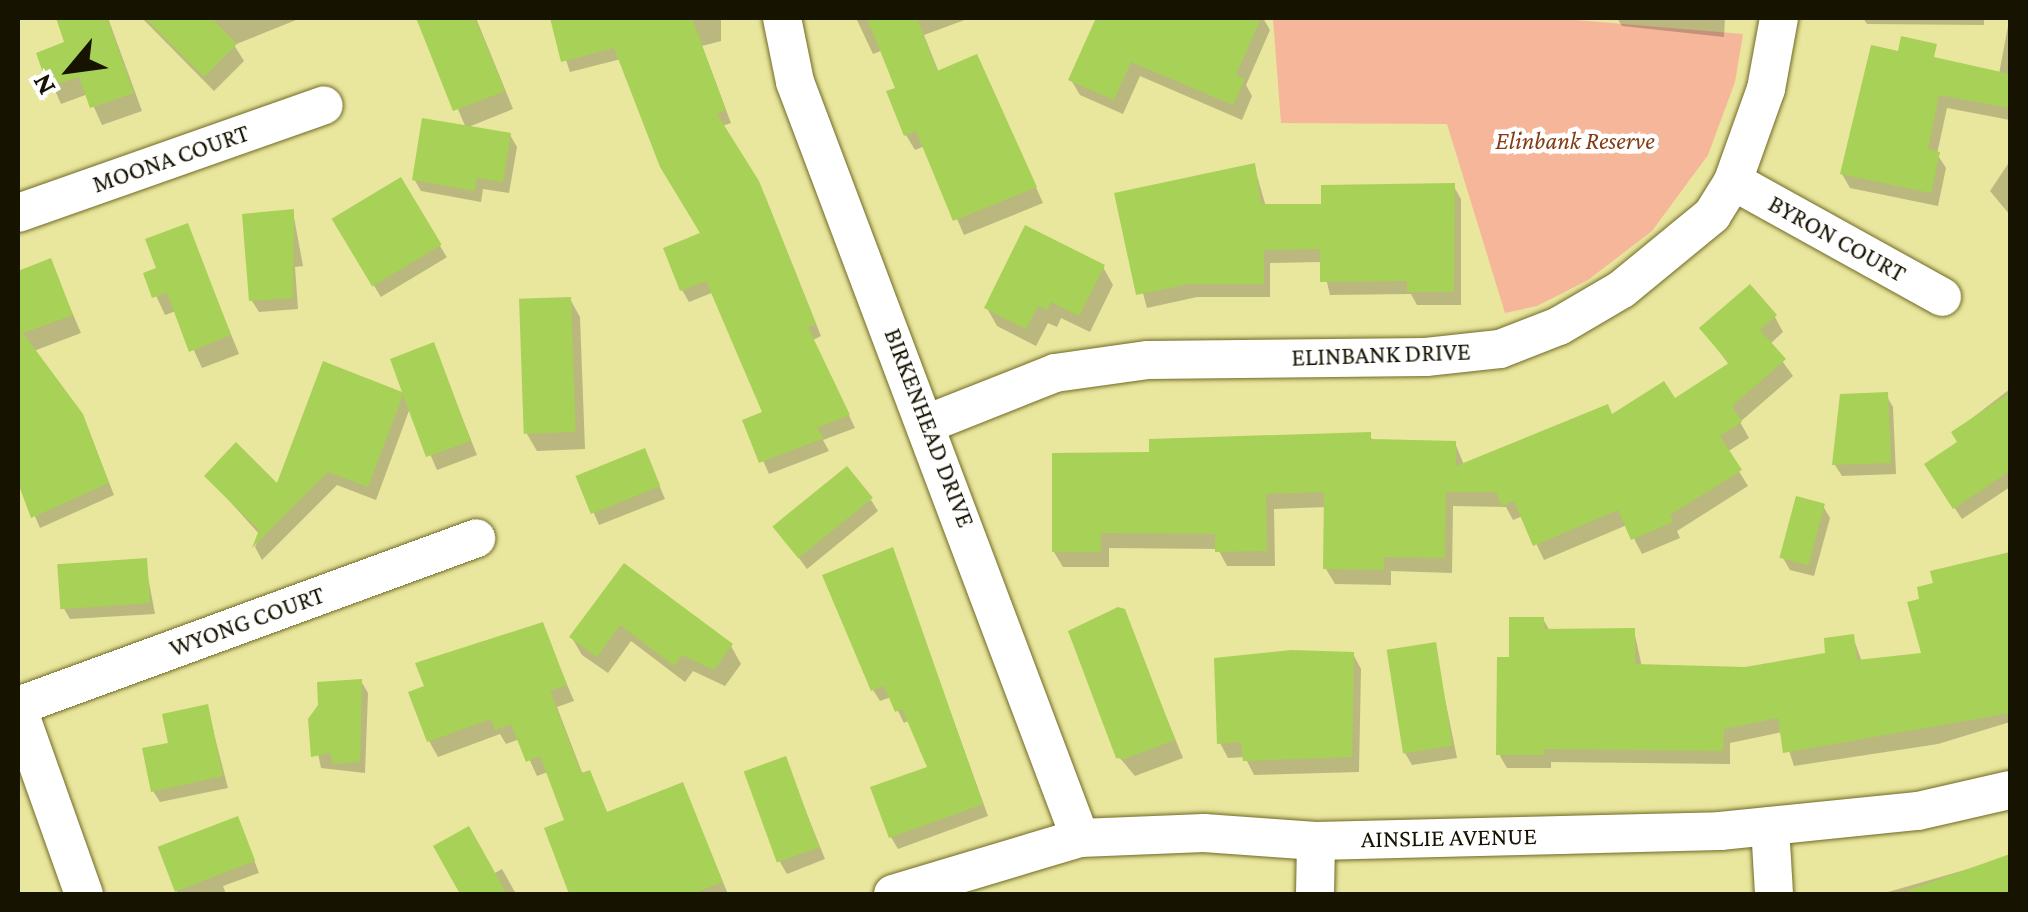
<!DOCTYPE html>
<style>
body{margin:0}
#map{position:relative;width:2028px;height:912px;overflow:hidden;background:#e9e69e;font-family:"Crimson Pro",serif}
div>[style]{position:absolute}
.green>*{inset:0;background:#f5b699}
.shadow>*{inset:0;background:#0003;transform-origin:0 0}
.building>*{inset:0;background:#a8d158;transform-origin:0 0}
.roads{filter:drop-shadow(0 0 2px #706b25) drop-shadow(0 0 2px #706b25)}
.street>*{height:38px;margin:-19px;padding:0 19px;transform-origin:19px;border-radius:19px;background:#fff}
span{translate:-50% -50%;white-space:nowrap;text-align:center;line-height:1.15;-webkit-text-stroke:9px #fff;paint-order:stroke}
.park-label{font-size:25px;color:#833b13;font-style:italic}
.street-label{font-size:25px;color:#161300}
.frame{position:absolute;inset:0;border:20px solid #161300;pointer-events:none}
.north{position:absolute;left:20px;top:20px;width:100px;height:100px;-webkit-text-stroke:8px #fff;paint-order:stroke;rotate:241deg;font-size:28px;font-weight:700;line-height:40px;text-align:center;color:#161300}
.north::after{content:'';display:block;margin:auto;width:35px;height:45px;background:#161300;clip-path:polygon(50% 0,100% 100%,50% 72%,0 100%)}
</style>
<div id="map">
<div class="green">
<div style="clip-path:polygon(1273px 18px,1552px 18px,1743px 34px,1735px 82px,1708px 155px,1652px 231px,1588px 280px,1537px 306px,1505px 313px,1447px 124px,1281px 123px)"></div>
</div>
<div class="shadow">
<div style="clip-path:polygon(58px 18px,108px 18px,142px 111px,102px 125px,88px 94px,61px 104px,39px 54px,68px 44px)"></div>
<div style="clip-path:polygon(142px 18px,295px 18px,296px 20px,234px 45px,244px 61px,214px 91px)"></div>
<div style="clip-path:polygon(419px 18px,476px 18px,513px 109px,466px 128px,510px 135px,517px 147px,509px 193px,483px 189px,481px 202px,421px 191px,414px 179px,466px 128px)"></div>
<div style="clip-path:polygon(552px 18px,721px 18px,721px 41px,702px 46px,731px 123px,722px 126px,765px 196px,821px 336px,813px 340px,855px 428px,823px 440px,829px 451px,769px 474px,746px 422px,766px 414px,714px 292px,689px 302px,682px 290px,704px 234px,621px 59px,570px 72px)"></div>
<div style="clip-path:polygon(856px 18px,970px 18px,924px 35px,939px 73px,985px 73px,1043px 203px,964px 235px,925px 146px,915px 150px,906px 135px,889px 93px,899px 89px,883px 50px,873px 54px)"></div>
<div style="clip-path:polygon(1098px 18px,1263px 18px,1270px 30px,1246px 85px,1252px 96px,1242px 120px,1140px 76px,1123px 114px,1080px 95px,1071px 80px)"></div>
<div style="clip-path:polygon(1617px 18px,1725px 18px,1724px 37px,1622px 26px)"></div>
<div style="clip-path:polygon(1863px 18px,1984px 18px,1984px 25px,1867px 24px)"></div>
<div style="clip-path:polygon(2008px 26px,2010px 120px,1947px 108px,1937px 154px,1946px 168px,1938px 206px,1850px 188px,1842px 174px,1874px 46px,1999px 74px)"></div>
<div style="clip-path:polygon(2010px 161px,2010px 215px,1990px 191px)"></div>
<div style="clip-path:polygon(1254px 165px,1266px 207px,1324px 206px,1453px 185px,1461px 199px,1461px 305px,1417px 305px,1411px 294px,1330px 295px,1322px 262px,1270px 263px,1270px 297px,1197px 297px,1147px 308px,1116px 195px)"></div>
<div style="left:401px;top:181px;width:89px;height:77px;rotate:59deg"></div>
<div style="clip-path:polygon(293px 212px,303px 266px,295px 267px,298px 309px,259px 312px,252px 301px)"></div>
<div style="clip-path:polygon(187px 226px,239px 354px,202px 368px,176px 311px,165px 315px,146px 274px,159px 269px)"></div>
<div style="clip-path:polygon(50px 261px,81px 333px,18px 357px,18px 273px)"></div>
<div style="clip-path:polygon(1103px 267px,1113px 285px,1090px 332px,1061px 318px,1057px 327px,1048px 323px,1036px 346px,997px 326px,987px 308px)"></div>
<div style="clip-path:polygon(570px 299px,580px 317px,585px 449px,537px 451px,527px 434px)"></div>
<div style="clip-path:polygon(1775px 317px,1783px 332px,1770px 344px,1793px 376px,1740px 422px,1749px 438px,1727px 452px,1748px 486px,1677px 531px,1680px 538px,1642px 554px,1627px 525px,1544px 560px,1523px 516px,1513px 520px,1506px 507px,1453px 506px,1452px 573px,1391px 571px,1391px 585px,1335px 584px,1326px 569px,1326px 507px,1274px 509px,1275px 566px,1227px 566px,1218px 549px,1109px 548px,1109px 567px,1063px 567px,1054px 552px,1151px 455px,1369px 434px,1373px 441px,1455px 443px,1464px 465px,1674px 401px,1730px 366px,1702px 329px)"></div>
<div style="clip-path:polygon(433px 345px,477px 455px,437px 470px,410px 408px,376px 500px,337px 485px,262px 560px,255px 547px,260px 535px,207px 476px,278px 487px,324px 365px,406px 396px)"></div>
<div style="clip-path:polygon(42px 363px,88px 429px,114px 495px,40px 528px,18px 476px,18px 381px)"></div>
<div style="clip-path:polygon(2010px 389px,2010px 487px,1962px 519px,1934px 477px,1960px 443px,1954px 432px)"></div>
<div style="clip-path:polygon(1886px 395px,1893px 407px,1896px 474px,1842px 476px,1835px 465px)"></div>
<div style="clip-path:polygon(650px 463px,665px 499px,599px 525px,578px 476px)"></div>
<div style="clip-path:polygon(871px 500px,878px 511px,807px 569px,776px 527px)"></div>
<div style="clip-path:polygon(1823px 506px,1830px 518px,1814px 576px,1790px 570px,1783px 558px)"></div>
<div style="clip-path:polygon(892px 550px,988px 816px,898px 849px,891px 837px,930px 769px,910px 720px,904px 723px,891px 697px,880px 701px,873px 690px)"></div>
<div style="clip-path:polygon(2010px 554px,2010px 722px,1938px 744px,1794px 766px,1783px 732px,1730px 743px,1730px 764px,1551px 762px,1551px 768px,1507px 768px,1499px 754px,1512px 660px,1543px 619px,1550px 631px,1634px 631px,1642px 667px,1745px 670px,1828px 655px,1853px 637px,1862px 662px,1924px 655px,1922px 601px,1936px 585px,1933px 573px)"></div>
<div style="clip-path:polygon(145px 561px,155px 614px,70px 619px,63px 607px)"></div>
<div style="clip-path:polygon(624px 567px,731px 646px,741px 664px,725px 686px,693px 671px,685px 682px,631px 641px,608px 673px,582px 655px,572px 638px)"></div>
<div style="clip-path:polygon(1124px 613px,1183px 758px,1135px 776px,1119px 757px)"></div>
<div style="clip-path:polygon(542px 625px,574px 701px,557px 707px,583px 775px,589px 773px,608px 814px,682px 785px,728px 894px,572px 894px,547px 830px,568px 822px,548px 772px,537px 776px,520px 739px,506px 744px,500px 734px,438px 757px,429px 741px)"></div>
<div style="clip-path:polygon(1434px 645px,1457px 758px,1412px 765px,1405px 753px)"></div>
<div style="clip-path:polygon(1353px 654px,1361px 669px,1359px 772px,1254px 775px,1245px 757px,1228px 758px,1220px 743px)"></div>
<div style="clip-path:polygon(361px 681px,368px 693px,365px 773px,321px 768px,311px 719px)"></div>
<div style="clip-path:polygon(207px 707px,228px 788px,160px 802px,153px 791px)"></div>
<div style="clip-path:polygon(785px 760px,825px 859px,787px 874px,780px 862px)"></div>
<div style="clip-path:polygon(243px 831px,259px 873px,223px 886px,226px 894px,178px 894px,160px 847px)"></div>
<div style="clip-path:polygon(2010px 857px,2010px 894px,1881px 894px)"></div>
<div style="clip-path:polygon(502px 869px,516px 894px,461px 894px,493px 874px)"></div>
</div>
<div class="building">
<div style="clip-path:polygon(56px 18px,107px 18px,134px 93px,90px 108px,79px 77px,48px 87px,36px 53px,64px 42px)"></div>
<div style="clip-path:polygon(145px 18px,211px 18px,237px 44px,204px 77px)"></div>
<div style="clip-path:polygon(416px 18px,475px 18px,505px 91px,453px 111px)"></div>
<div style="clip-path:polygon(550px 18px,692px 18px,726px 110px,717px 114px,759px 181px,816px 324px,808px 327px,850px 415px,817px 428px,824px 438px,759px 463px,742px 420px,762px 412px,706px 281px,680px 291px,663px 248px,700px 233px,660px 167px,614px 48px,561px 62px)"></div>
<div style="clip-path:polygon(867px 18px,917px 18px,937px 71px,977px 54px,1037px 187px,953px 221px,916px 131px,904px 136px,886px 91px,895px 88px)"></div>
<div style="clip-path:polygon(1096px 18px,1261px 18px,1236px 75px,1245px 79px,1233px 105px,1131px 62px,1114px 100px,1068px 80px)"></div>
<div style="clip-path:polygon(1901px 36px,1937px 44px,1934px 57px,2010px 74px,2010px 108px,1939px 95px,1928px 149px,1940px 152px,1931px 193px,1840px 174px,1871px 45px,1898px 51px)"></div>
<div style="clip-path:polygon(422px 118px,511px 133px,503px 182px,477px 178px,475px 191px,412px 180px)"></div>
<div style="clip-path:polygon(1255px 163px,1261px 204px,1321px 204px,1321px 185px,1455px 183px,1454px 292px,1407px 292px,1407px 281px,1320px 282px,1320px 249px,1264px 250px,1264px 284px,1189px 284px,1136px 295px,1114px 193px)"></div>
<div style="left:401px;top:177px;width:79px;height:81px;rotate:59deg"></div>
<div style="clip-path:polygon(294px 209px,293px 298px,249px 301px,242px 214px)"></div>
<div style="clip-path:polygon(188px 223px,231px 335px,189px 352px,167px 293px,152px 298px,143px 273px,156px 268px,145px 239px)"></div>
<div style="clip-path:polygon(1025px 225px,1105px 265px,1079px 316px,1051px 302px,1047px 310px,1038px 306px,1026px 329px,984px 308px)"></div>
<div style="clip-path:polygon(51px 258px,73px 315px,23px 333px,83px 414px,109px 483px,31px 518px,18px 483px,18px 271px)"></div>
<div style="clip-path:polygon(1750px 284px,1777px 315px,1760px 330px,1786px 359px,1732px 406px,1742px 422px,1720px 436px,1742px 470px,1670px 515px,1673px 522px,1631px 540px,1618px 510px,1533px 546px,1514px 501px,1502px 506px,1496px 492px,1446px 492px,1445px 558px,1384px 557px,1384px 570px,1323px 569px,1324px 492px,1266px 494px,1267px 551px,1215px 552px,1215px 534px,1101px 533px,1101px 552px,1052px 552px,1052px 453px,1149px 452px,1149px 439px,1371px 432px,1371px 439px,1456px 441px,1456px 466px,1608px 404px,1612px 414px,1664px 381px,1675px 398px,1729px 363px,1699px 328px)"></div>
<div style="left:571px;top:297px;width:135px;height:52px;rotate:88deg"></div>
<div style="clip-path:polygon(434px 342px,471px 441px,426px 457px,403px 395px,368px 487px,328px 472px,252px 548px,259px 530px,204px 476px,236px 442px,277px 483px,323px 361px,402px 392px,390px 359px)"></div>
<div style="clip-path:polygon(1888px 392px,1891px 463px,1832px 465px,1840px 394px)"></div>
<div style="clip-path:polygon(2010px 393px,2010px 471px,1953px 509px,1924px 464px,1957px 442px,1951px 432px)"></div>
<div style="left:645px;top:448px;width:41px;height:75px;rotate:68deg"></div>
<div style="left:847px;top:466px;width:41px;height:96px;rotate:51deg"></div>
<div style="left:1796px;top:496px;width:30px;height:64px;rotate:15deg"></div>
<div style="clip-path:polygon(893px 547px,983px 804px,889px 838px,870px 787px,927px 767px,902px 709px,895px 712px,884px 686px,871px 691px,822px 575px)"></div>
<div style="clip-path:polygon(2010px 552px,2010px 713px,1783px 753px,1778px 718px,1724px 729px,1723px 751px,1544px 749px,1544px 755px,1496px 755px,1497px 657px,1509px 657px,1509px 617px,1544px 617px,1544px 629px,1635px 628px,1635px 664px,1745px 667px,1825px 653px,1824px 638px,1854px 634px,1857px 660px,1921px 653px,1907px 602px,1919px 599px,1917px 587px,1933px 583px,1930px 571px)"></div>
<div style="left:147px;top:558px;width:45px;height:90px;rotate:86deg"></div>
<div style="clip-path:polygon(624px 563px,733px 644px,714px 670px,682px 655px,674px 666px,620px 625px,597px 657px,569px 637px)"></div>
<div style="clip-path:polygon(1118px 607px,1125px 609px,1175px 740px,1124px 759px,1116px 758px,1068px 631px)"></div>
<div style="clip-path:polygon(543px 622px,567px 685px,550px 691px,581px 773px,590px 770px,607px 812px,683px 782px,723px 882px,692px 894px,569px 894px,544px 828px,564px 820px,540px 756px,526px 762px,511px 724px,495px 730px,491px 719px,427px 742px,408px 692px,424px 686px,415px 663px)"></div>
<div style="left:1436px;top:642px;width:105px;height:50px;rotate:81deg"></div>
<div style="clip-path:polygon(1291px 650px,1354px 652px,1352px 757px,1243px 761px,1241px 742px,1217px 744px,1214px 658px)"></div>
<div style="clip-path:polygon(362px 679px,360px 762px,333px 764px,330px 753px,311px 757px,308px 719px,318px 705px,317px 682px)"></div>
<div style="clip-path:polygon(208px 704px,223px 776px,151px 792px,142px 748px,168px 743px,162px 714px)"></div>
<div style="left:786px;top:756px;width:97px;height:45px;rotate:70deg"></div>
<div style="left:238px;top:816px;width:48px;height:86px;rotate:69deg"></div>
<div style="clip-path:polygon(469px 826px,507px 894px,460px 894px,433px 846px)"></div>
<div style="clip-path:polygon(2010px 854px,2010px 894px,1909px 894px,1909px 890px)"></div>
</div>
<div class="roads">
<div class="street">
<div style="left:782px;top:18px;width:65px;rotate:78.5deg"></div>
<div style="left:795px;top:82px;width:808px;rotate:69.34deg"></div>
<div style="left:1733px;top:181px;width:239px;rotate:29deg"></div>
<div style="left:18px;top:213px;width:324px;rotate:-19.4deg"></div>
<div style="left:929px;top:423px;width:136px;rotate:-21.6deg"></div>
<div style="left:1055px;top:373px;width:94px;rotate:-8deg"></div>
<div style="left:1148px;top:360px;width:278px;rotate:-0.6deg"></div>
<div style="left:1426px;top:357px;width:74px;rotate:-6.2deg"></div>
<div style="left:1500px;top:349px;width:63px;rotate:-21.3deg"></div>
<div style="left:1559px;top:326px;width:73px;rotate:-30.4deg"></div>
<div style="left:1622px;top:289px;width:117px;rotate:-39.4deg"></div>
<div style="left:1712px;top:215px;width:40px;rotate:-58deg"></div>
<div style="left:1733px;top:181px;width:98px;rotate:-70.3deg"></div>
<div style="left:1766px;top:89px;width:72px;rotate:-79.6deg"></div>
<div style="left:18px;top:706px;width:488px;rotate:-20.1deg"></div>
<div style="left:18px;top:709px;width:196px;rotate:70.4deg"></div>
<div style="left:1770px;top:826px;width:68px;rotate:86.6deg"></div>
<div style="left:893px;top:894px;width:195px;rotate:-16.7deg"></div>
<div style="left:1080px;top:838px;width:124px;rotate:-2.3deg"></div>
<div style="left:1204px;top:833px;width:112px;rotate:4.1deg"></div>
<div style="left:1316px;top:841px;width:404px;rotate:-1.4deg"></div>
<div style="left:1720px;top:831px;width:199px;rotate:-5.8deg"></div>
<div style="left:1918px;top:811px;width:94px;rotate:-12.9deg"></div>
<div style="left:1315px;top:894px;width:53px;rotate:-88.9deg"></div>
</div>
</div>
<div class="park-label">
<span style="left:1575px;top:141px">Elinbank Reserve</span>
</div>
<div class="street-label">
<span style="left:171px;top:159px;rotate:-19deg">MOONA COURT</span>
<span style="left:1837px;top:239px;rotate:29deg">BYRON COURT</span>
<span style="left:1381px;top:355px;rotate:-2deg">ELINBANK DRIVE</span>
<span style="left:929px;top:428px;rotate:69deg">BIRKENHEAD DRIVE</span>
<span style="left:247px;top:622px;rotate:-20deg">WYONG COURT</span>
<span style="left:1449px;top:838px;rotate:-1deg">AINSLIE AVENUE</span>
</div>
<div class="frame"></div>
<div class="north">N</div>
</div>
